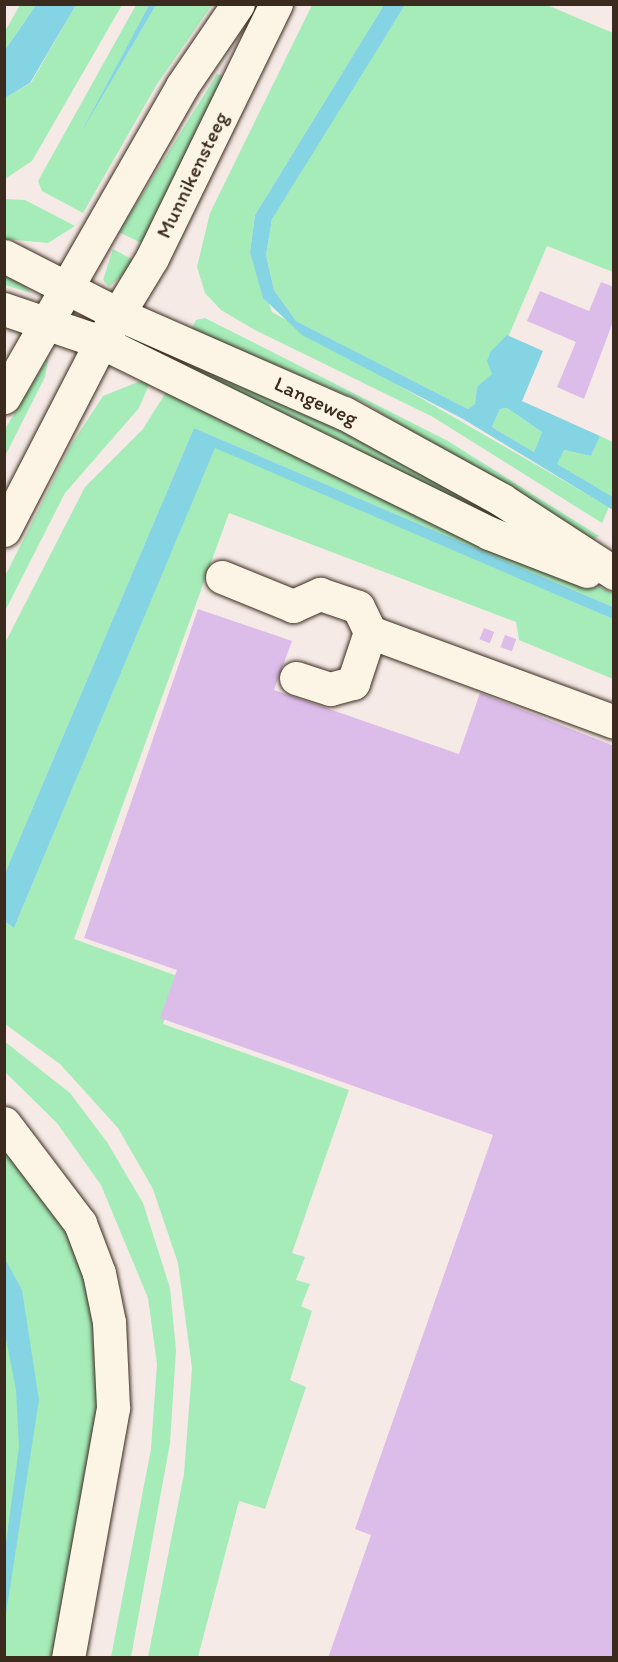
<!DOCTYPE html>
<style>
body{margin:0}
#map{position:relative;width:618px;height:1662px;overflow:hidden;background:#f6eae6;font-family:Itim,sans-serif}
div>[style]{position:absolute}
.green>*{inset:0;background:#a5ecb9}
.water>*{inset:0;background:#85d4e3}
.building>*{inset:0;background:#dcbce9;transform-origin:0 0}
.roads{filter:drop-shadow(0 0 2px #3b2a1e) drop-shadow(0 0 2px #3b2a1e)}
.minor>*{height:33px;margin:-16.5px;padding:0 16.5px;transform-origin:16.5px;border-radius:16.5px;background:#fcf5e5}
.major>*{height:33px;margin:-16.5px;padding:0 16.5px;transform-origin:16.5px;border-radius:16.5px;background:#fcf5e5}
.highway>*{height:33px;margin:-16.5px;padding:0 16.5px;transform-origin:16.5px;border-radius:16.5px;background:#fcf5e5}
span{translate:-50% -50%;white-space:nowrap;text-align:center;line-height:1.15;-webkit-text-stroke:4.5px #fcf5e5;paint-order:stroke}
.street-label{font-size:21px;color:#3b2a1e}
.frame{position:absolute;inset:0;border:6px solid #3b2a1e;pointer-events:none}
</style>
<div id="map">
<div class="green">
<div style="clip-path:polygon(20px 5px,36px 5px,5px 50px,5px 31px)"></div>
<div style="clip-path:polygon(76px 5px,122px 5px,32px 161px,5px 179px,5px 98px,31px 83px)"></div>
<div style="clip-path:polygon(136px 5px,149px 5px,84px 128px,156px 5px,212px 5px,157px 84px,83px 213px,42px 191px,38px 181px)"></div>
<div style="clip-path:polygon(312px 5px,384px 5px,255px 215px,250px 252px,272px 312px,609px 507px,602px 523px,433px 417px,255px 330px,221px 310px,205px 293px,197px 267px,210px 213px)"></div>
<div style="clip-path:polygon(405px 5px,547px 5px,613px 33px,613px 272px,547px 246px,491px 377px,477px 387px,475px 404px,468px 409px,296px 321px,274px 290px,266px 255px,272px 219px,287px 190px)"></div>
<div style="clip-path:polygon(217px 74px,226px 76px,147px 246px,119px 232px)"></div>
<div style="clip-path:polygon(6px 199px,25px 200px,75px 226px,48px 243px,6px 239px)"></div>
<div style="clip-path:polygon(113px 249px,137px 262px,109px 287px,103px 280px)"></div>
<div style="clip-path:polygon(4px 274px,23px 283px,31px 293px,5px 285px)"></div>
<div style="clip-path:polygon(205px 318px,448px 441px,599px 536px,589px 542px,365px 403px,191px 330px,196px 320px)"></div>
<div style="clip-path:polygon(49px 356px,45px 377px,5px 456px,5px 429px)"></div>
<div style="clip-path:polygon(180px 360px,350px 431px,509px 516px,511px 526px,178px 367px)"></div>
<div style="clip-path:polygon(143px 380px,150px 382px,139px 408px,65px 493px,5px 611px,5px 576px,71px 445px,103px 396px)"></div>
<div style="clip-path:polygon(168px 389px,613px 593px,613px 607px,194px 428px,5px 873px,5px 643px,85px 487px,143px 429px)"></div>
<div style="clip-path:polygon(507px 408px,542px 432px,534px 452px,492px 427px,500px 409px)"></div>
<div style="clip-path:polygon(600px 436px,613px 442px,613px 497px,556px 464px,564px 450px,591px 456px)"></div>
<div style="clip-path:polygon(215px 447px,613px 619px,613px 679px,519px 640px,516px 622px,229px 513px,74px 939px,180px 977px,163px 1024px,349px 1090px,292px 1253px,305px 1257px,296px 1280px,310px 1284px,301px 1306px,312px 1311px,290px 1380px,306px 1387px,265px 1509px,239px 1501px,198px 1657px,148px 1657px,184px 1474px,192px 1368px,178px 1263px,153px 1189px,118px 1128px,60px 1064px,5px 1024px,4px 922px,14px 928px)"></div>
<div style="clip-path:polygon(4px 1041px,70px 1093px,107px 1142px,143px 1203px,170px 1288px,176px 1350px,170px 1443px,131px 1657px,111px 1657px,151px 1449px,157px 1364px,148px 1298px,101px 1185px,57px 1123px,5px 1072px)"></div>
<div style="clip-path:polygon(4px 1133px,43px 1171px,108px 1342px,64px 1657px,5px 1657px)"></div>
</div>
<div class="water">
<div style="clip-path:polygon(36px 5px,76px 5px,30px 83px,5px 98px,5px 50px)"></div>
<div style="clip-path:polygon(149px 5px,156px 5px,84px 128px,84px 127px)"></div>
<div style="clip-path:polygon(evenodd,384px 5px,405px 5px,272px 219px,266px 255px,274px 290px,296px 321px,468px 409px,475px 404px,477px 387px,492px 374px,487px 361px,491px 351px,507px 335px,543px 351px,522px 401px,600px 436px,591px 456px,564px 450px,557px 464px,613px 497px,613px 510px,463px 419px,302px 335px,263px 298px,250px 252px,255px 215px,384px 5px,507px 408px,542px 432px,534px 452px,492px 427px,500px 409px,507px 408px)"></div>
<div style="clip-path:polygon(194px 428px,613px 607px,613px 619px,215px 448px,14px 928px,5px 922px,5px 873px)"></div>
<div style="clip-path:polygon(5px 1259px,22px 1290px,39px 1400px,5px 1620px,5px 1550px,19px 1447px,16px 1390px,5px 1334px)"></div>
</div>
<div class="building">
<div style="clip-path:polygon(601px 282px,614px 287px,614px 319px,584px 399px,557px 387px,576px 342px,527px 321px,540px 291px,589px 311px)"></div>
<div style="clip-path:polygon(198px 609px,292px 641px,274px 690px,459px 754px,480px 693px,614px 746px,614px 1658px,328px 1658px,371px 1535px,355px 1529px,493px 1135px,160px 1018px,177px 970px,84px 938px)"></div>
<div style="left:484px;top:628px;width:11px;height:12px;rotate:22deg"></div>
<div style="left:505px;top:635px;width:12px;height:13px;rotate:20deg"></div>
</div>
<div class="roads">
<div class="minor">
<div style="left:222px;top:577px;width:77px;rotate:22.2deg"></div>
<div style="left:293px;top:606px;width:30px;rotate:-24deg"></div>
<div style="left:320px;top:594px;width:40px;rotate:18.9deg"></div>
<div style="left:358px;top:607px;width:28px;rotate:64deg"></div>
<div style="left:370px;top:632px;width:260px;rotate:20.2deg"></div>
<div style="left:296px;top:678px;width:36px;rotate:18deg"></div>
<div style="left:330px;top:689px;width:24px;rotate:-15deg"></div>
<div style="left:353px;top:683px;width:54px;rotate:-71.6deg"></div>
</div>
<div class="major">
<div style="left:4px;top:256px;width:128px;rotate:27deg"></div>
<div style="left:118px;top:314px;width:247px;rotate:23.7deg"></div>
<div style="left:344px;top:413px;width:180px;rotate:28.8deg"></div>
<div style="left:502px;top:500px;width:134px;rotate:33.1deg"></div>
<div style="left:4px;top:309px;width:102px;rotate:18.8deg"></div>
<div style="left:101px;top:342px;width:432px;rotate:26.2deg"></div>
<div style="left:489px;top:533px;width:105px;rotate:21.2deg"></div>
<div style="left:4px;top:397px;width:358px;rotate:-60.2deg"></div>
<div style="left:182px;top:86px;width:99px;rotate:-55.7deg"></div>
<div style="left:4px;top:530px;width:212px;rotate:-62.7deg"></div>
<div style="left:101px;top:342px;width:98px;rotate:-58.7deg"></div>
<div style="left:152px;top:258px;width:283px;rotate:-64deg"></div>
</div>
<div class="highway">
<div style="left:4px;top:1123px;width:126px;rotate:52.8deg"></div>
<div style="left:80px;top:1223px;width:53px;rotate:69.2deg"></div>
<div style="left:99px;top:1273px;width:50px;rotate:78.5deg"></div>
<div style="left:109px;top:1322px;width:86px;rotate:87.3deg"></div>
<div style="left:113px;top:1408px;width:254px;rotate:100.2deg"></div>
</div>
</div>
<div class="street-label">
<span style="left:192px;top:175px;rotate:-64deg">Munnikensteeg</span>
<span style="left:316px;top:401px;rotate:25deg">Langeweg</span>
</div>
<div class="frame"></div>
</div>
